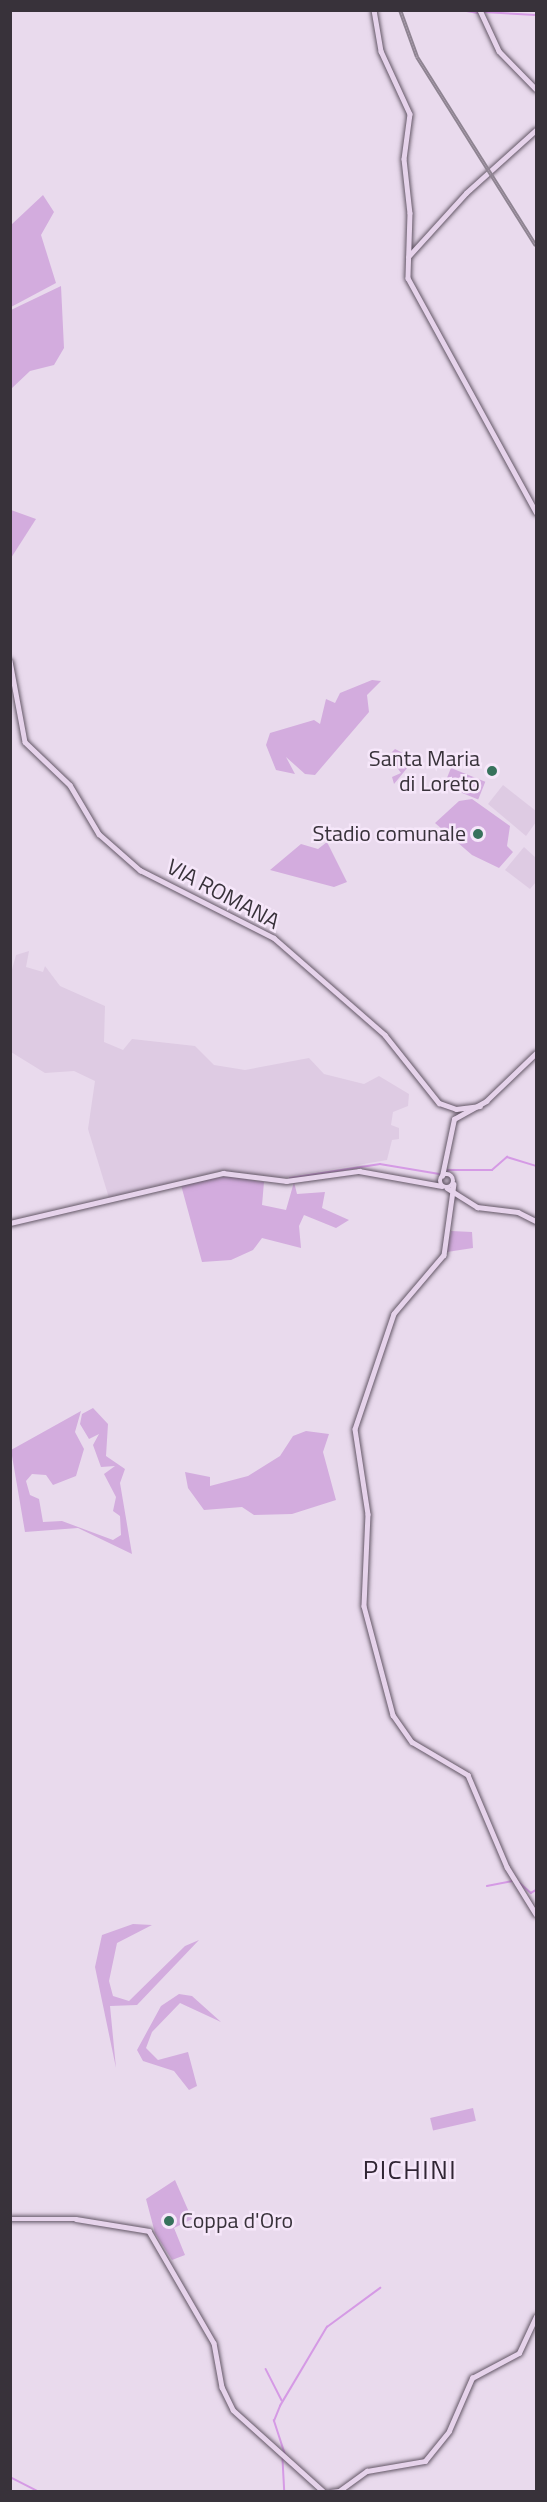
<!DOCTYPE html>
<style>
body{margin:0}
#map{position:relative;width:547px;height:2502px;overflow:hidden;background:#e9daed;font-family:"Titillium Web",sans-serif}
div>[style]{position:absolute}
.built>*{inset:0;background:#decbe3}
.green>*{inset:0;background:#d3acde;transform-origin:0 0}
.stream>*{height:1.5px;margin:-0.75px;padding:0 0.75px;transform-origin:0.75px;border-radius:0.75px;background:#d59ae5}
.roads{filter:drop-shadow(0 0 2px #635766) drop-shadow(0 0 2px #635766)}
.secondary>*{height:4.5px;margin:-2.25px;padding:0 2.25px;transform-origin:2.25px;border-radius:2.25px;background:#e6d3eb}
.secondary>.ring{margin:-2.25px;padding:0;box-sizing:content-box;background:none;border:4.5px solid #e6d3eb;border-radius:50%}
.rail>*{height:4px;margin-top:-2px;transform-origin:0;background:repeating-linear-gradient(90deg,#f6e7fa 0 4.5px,#8f8492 0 9px);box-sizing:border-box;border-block:2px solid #8f8492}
.dots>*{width:16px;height:16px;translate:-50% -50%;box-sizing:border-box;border:3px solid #f6e7fa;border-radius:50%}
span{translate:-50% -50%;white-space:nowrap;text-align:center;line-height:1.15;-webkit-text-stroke:5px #f6e7fa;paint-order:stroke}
.poi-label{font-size:22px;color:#38323a}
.right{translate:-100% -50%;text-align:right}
.left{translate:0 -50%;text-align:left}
.street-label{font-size:22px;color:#38323a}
.quarter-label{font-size:26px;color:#312634;letter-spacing:1.5px}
.frame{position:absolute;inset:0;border:12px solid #38323a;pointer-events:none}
</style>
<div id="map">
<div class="built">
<div style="clip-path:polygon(503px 785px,536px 811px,536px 822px,526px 836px,488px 804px)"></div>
<div style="clip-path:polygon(524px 847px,536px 858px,536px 882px,530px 889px,505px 870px)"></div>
<div style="clip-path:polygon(29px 951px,26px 967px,43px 972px,45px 966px,60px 986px,105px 1006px,104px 1042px,123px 1050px,132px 1039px,195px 1046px,214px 1065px,245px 1070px,309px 1058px,324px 1074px,364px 1084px,379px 1076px,409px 1094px,408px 1106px,393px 1112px,391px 1125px,399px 1128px,399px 1139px,392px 1140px,387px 1160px,281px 1178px,220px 1171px,109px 1198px,88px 1129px,95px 1081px,74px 1071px,45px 1073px,11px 1052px,11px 973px,16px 955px)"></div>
</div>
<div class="green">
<div style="clip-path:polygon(43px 195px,54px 212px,41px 235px,56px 283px,11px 307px,11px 225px)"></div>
<div style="clip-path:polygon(61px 286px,64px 348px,54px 365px,30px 371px,11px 389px,11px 310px)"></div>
<div style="clip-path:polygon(11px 510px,36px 519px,11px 558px,10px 510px)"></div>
<div style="clip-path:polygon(372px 680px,381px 681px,367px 695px,369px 712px,315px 775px,305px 774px,286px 757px,295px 774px,276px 770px,266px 745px,270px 733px,314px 720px,320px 724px,326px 699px,335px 703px,340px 693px)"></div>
<div style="clip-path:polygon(395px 749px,405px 754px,408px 767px,394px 784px,392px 777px,401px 773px,396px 766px,386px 767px,396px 761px,391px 753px)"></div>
<div style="left:451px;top:768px;width:37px;height:19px;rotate:22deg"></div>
<div style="clip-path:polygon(472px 799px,510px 826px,507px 846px,513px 852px,499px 868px,472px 855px,435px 823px,459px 801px)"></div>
<div style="clip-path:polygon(327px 842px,347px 882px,334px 887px,270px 870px,301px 844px,318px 849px)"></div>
<div style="clip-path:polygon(227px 1176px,264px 1182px,262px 1205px,286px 1210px,294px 1182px,297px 1194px,325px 1192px,322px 1208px,349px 1220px,336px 1228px,304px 1215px,299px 1226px,301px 1248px,262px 1238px,253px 1250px,231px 1260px,202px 1262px,181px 1185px)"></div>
<div style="clip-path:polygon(451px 1231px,472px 1232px,473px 1248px,447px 1252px)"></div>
<div style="clip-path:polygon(93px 1408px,108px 1424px,106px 1456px,125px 1469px,120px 1483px,132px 1554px,78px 1528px,25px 1532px,11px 1450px,81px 1411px,75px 1432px,84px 1449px,76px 1476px,53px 1485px,46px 1475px,32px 1474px,26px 1481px,30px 1495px,39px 1499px,43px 1522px,62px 1521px,113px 1540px,121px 1535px,120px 1516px,113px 1511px,116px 1497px,104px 1474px,115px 1466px,101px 1467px,93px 1445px,99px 1434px,89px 1439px,80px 1424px,82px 1414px)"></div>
<div style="clip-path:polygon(306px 1431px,329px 1434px,323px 1452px,336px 1500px,292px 1514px,254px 1515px,242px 1507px,204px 1510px,188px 1488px,185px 1472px,210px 1477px,210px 1486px,248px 1476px,280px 1456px,293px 1436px)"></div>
<div style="clip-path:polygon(133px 1924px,152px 1925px,117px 1943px,109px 1981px,113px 1996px,129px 2001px,185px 1946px,199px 1940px,137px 2005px,110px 2006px,116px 2068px,95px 1967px,102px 1935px)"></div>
<div style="clip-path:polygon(179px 1994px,192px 1996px,221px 2022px,180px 2003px,152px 2032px,146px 2048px,158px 2060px,188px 2052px,197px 2086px,189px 2090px,174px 2071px,143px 2061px,137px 2050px,161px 2006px)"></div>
<div style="left:473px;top:2108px;width:13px;height:44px;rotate:77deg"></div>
<div style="clip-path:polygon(175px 2180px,192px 2219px,174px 2228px,185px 2255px,172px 2260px,155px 2233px,146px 2199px)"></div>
</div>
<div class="stream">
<div style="left:382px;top:10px;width:1px"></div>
<div style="left:428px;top:10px;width:9px"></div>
<div style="left:461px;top:10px;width:17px;rotate:10deg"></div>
<div style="left:483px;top:12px;width:53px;rotate:3.2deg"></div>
<div style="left:448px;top:1170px;width:44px"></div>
<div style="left:492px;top:1170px;width:20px;rotate:-41deg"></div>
<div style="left:507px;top:1157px;width:30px;rotate:17deg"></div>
<div style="left:290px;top:1178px;width:91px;rotate:-8.8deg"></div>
<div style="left:380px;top:1164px;width:60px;rotate:9.6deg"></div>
<div style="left:520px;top:1883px;width:15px;rotate:42deg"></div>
<div style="left:531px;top:1893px;width:6px;rotate:-31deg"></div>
<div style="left:487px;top:1886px;width:25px;rotate:-11deg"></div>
<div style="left:266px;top:2369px;width:35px;rotate:63deg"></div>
<div style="left:285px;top:2455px;width:36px;rotate:-108deg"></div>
<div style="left:274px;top:2421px;width:16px;rotate:-68deg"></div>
<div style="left:280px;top:2406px;width:92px;rotate:-59.3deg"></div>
<div style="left:327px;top:2327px;width:66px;rotate:-36.3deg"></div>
<div style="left:283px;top:2459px;width:33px;rotate:87deg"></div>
<div style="left:10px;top:2477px;width:33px;rotate:27deg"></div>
</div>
<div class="roads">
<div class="secondary">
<div style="left:374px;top:10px;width:42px;rotate:80.3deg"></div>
<div style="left:381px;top:51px;width:69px;rotate:65.3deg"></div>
<div style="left:410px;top:114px;width:45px;rotate:97.6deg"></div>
<div style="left:404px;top:159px;width:54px;rotate:83.7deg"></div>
<div style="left:410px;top:213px;width:65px;rotate:91.8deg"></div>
<div style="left:408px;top:278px;width:267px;rotate:61.3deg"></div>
<div style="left:480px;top:10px;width:45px;rotate:65.1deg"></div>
<div style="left:499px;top:51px;width:53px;rotate:45.8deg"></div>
<div style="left:408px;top:257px;width:86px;rotate:-47.8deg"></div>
<div style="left:466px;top:193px;width:94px;rotate:-42deg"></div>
<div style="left:10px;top:661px;width:82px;rotate:79.5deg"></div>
<div style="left:25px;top:742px;width:62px;rotate:43.7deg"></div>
<div style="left:70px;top:785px;width:57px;rotate:59.4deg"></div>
<div style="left:99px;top:834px;width:55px;rotate:41.3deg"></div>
<div style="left:140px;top:870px;width:150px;rotate:26.9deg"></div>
<div style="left:274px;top:938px;width:147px;rotate:41.1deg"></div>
<div style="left:385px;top:1035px;width:87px;rotate:51.5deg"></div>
<div style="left:439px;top:1103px;width:18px;rotate:19deg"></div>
<div style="left:456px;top:1109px;width:24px;rotate:-7deg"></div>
<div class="ring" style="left:440px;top:1174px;width:9.5px;height:9.5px"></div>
<div style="left:442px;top:1176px;width:58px;rotate:-78.1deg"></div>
<div style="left:454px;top:1119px;width:37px;rotate:-29deg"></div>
<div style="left:486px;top:1101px;width:69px;rotate:-43.8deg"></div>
<div style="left:454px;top:1184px;width:72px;rotate:98deg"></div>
<div style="left:444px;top:1255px;width:77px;rotate:130.3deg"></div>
<div style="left:394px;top:1314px;width:121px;rotate:108.7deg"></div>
<div style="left:355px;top:1429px;width:86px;rotate:81.3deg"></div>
<div style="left:368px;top:1514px;width:92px;rotate:92.5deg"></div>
<div style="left:364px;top:1606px;width:113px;rotate:75.1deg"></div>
<div style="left:393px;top:1715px;width:33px;rotate:55deg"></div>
<div style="left:412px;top:1742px;width:65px;rotate:30.5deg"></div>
<div style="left:468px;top:1775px;width:100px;rotate:67deg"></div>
<div style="left:507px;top:1867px;width:55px;rotate:58.3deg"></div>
<div style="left:447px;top:1188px;width:36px;rotate:32deg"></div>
<div style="left:477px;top:1207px;width:41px;rotate:7deg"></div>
<div style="left:518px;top:1212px;width:20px;rotate:27deg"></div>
<div style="left:10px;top:1223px;width:219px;rotate:-13.2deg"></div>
<div style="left:223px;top:1173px;width:64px;rotate:7.2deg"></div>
<div style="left:286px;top:1181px;width:74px;rotate:-7.8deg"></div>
<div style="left:359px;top:1171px;width:84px;rotate:10.2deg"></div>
<div style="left:10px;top:2219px;width:66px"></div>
<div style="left:76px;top:2219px;width:74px;rotate:9.3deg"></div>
<div style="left:149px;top:2231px;width:129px;rotate:59.9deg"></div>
<div style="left:214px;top:2343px;width:45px;rotate:79.7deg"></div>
<div style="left:222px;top:2387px;width:25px;rotate:64deg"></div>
<div style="left:233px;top:2410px;width:122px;rotate:42deg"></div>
<div style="left:330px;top:2492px;width:9px;rotate:-6deg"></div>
<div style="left:339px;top:2491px;width:34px;rotate:-36deg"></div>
<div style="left:367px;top:2471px;width:59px;rotate:-9.8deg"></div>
<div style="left:425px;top:2461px;width:38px;rotate:-51deg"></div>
<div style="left:449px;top:2431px;width:58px;rotate:-66.5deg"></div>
<div style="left:472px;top:2378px;width:53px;rotate:-28deg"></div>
<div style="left:519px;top:2353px;width:40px;rotate:-65deg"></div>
</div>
</div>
<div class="rail">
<div style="left:400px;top:10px;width:50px;rotate:70.1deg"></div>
<div style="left:417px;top:57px;width:223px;rotate:57.8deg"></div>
</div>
<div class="dots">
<div style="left:492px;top:771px;background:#37725c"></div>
<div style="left:478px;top:834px;background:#37725c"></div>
<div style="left:169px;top:2221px;background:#37725c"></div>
</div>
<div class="poi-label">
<span class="right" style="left:480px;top:771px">Santa Maria<br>di Loreto</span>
<span class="right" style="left:466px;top:834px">Stadio comunale</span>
<span class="left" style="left:181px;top:2221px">Coppa d'Oro</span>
</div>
<div class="street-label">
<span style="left:223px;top:894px;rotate:28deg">VIA ROMANA</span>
</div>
<div class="quarter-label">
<span style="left:410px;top:2170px">PICHINI</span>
</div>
<div class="frame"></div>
</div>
